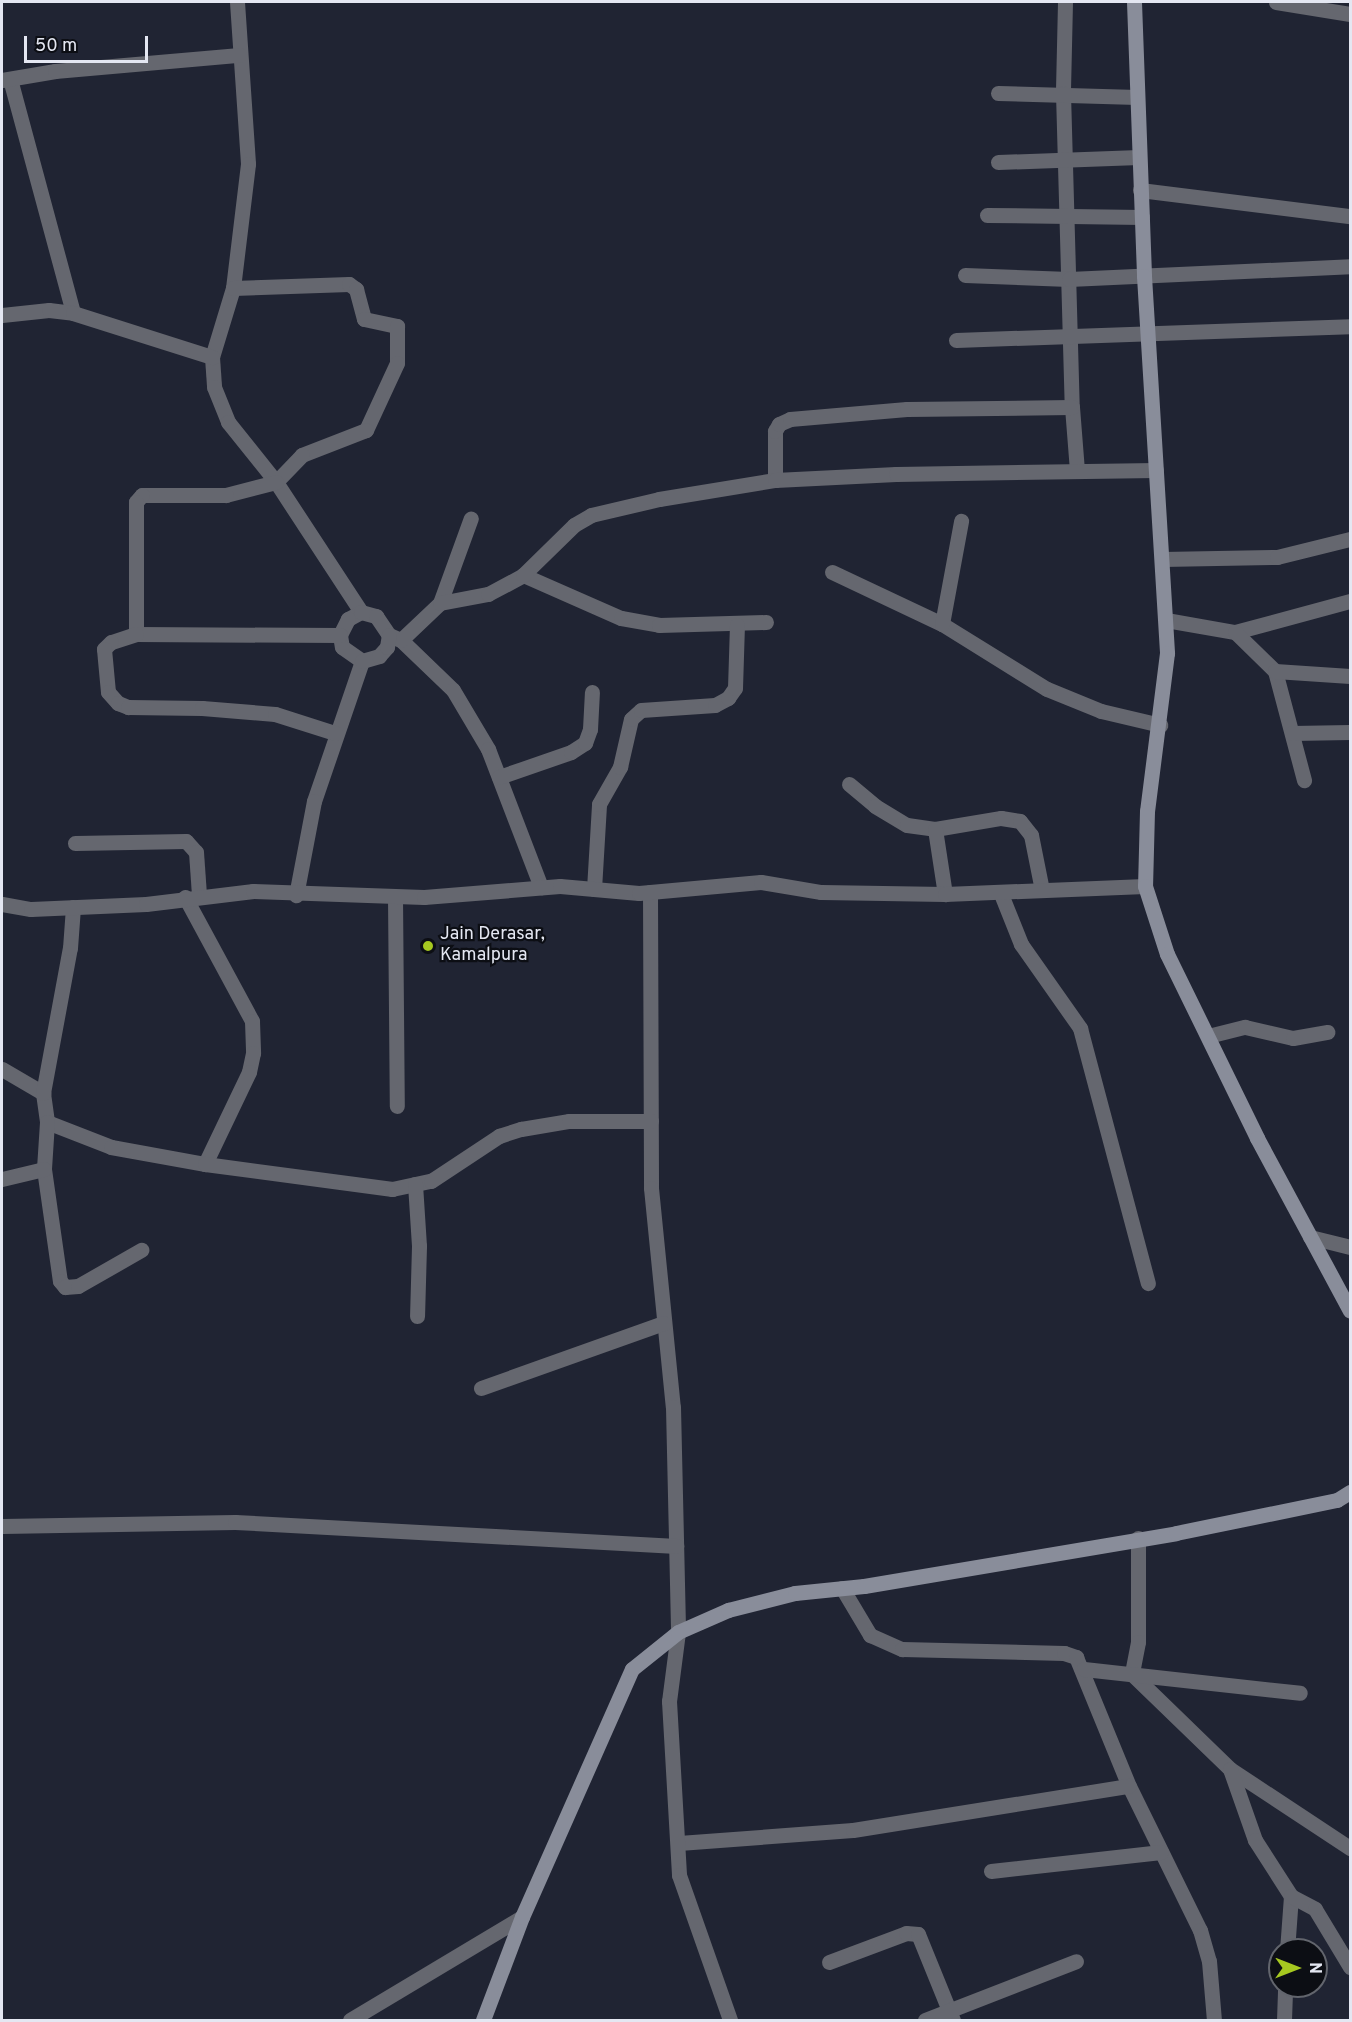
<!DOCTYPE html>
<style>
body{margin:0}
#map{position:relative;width:1352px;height:2022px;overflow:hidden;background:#202433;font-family:Overpass,sans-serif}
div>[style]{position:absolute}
.minor>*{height:15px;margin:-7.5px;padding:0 7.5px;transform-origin:7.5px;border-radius:7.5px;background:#65676f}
.tertiary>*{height:15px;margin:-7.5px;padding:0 7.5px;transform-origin:7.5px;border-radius:7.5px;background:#65676f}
.secondary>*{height:15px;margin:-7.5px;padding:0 7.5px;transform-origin:7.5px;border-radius:7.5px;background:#898d9a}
.dots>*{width:16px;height:16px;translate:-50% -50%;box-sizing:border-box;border:3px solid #0c0e14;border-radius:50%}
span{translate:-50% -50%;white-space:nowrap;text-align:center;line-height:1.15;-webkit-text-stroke:4.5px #0c0e14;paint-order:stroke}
.poi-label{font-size:18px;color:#e4e7f2}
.left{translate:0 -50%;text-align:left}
.frame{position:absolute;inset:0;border:3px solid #e4e7f2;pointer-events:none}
.north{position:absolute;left:1268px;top:1938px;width:60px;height:60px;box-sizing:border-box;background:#0c0e14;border:2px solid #62656d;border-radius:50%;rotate:90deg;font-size:16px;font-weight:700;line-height:24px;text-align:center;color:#e4e7f2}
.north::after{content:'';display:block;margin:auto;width:21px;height:27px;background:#a6c820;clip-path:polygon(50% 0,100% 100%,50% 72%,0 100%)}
.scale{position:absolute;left:24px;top:36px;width:124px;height:27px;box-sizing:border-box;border:3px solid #e4e7f2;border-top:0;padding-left:8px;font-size:18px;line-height:21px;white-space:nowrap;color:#e4e7f2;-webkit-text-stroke:4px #0c0e14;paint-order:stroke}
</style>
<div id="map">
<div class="minor">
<div style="left:237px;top:2px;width:162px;rotate:86.1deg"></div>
<div style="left:248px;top:164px;width:125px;rotate:96.9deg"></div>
<div style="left:233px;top:288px;width:72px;rotate:106.9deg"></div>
<div style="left:212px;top:357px;width:30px;rotate:86deg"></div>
<div style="left:214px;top:387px;width:38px;rotate:68deg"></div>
<div style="left:228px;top:422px;width:77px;rotate:51.3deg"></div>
<div style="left:276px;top:482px;width:155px;rotate:56.8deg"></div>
<div style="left:361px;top:612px;width:15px;rotate:152deg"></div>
<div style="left:348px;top:619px;width:18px;rotate:117deg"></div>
<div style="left:340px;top:635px;width:12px;rotate:81deg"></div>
<div style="left:342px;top:647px;width:24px;rotate:35deg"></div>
<div style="left:362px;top:661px;width:148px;rotate:108.9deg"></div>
<div style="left:314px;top:801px;width:96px;rotate:100.8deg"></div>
<div style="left:1065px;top:2px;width:91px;rotate:91.3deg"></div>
<div style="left:1063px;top:93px;width:314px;rotate:88.4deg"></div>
<div style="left:1072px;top:407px;width:64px;rotate:85.5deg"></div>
<div style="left:1276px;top:2px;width:75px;rotate:9.2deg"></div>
<div style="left:10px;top:79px;width:242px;rotate:74.9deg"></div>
<div style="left:2px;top:80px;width:54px;rotate:-9.6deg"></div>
<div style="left:55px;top:71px;width:185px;rotate:-5deg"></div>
<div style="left:998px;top:93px;width:139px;rotate:1.6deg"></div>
<div style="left:998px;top:162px;width:141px;rotate:-2deg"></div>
<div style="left:1140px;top:190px;width:212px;rotate:7.1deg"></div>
<div style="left:987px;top:215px;width:155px;rotate:0.7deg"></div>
<div style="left:965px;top:275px;width:104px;rotate:2.2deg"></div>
<div style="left:1069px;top:279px;width:281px;rotate:-2.6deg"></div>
<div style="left:233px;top:288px;width:116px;rotate:-2deg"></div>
<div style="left:349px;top:284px;width:9px;rotate:36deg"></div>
<div style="left:356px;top:289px;width:31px;rotate:75deg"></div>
<div style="left:364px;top:319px;width:34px;rotate:12deg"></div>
<div style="left:397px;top:326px;width:37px;rotate:90deg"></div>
<div style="left:397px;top:363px;width:74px;rotate:114.8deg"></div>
<div style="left:366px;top:430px;width:69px;rotate:158.7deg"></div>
<div style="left:302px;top:455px;width:37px;rotate:134deg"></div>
<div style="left:276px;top:482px;width:52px;rotate:165.4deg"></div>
<div style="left:226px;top:495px;width:84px;rotate:180deg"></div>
<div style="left:142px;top:495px;width:9px;rotate:131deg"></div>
<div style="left:136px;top:502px;width:132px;rotate:90deg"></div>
<div style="left:136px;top:634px;width:204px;rotate:0.3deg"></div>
<div style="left:2px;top:315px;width:47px;rotate:-6.1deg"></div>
<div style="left:49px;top:310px;width:24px;rotate:7deg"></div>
<div style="left:73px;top:313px;width:146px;rotate:17.6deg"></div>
<div style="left:956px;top:340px;width:394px;rotate:-2deg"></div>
<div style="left:775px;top:480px;width:49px;rotate:-90deg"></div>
<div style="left:775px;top:431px;width:8px;rotate:-60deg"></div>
<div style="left:779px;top:424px;width:12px;rotate:-24deg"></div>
<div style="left:790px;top:419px;width:117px;rotate:-4.9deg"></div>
<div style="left:907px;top:409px;width:165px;rotate:-0.7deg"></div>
<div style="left:1162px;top:559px;width:115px;rotate:-1deg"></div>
<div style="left:1277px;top:557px;width:75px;rotate:-13.9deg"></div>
<div style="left:832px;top:572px;width:122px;rotate:25.3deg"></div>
<div style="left:942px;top:624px;width:123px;rotate:31.8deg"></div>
<div style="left:1047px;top:689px;width:58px;rotate:22.2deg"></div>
<div style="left:1101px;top:711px;width:61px;rotate:13.3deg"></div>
<div style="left:523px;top:575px;width:107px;rotate:23.7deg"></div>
<div style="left:621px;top:618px;width:39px;rotate:10deg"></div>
<div style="left:659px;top:625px;width:107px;rotate:-1.6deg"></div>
<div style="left:440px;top:603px;width:90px;rotate:-70deg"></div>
<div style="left:361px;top:612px;width:16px;rotate:15deg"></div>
<div style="left:376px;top:616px;width:23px;rotate:56deg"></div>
<div style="left:389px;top:635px;width:13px;rotate:23deg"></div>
<div style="left:401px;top:640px;width:72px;rotate:43.9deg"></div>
<div style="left:453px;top:690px;width:69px;rotate:59.3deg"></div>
<div style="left:488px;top:749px;width:148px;rotate:69deg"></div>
<div style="left:1166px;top:620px;width:70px;rotate:9.9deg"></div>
<div style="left:1235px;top:632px;width:119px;rotate:-15.1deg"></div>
<div style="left:942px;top:624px;width:105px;rotate:-79.5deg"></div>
<div style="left:1235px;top:632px;width:56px;rotate:44.3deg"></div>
<div style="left:1275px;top:671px;width:113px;rotate:75.1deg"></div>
<div style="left:136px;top:634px;width:26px;rotate:162deg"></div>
<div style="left:111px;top:642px;width:10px;rotate:135deg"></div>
<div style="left:104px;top:649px;width:43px;rotate:84.7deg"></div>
<div style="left:108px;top:692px;width:15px;rotate:48deg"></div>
<div style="left:118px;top:703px;width:11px;rotate:22deg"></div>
<div style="left:128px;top:707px;width:74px;rotate:0.8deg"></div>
<div style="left:202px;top:708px;width:73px;rotate:4.7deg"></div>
<div style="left:275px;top:714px;width:63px;rotate:17.6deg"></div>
<div style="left:401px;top:640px;width:54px;rotate:-43.5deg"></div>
<div style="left:440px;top:603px;width:49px;rotate:-10.6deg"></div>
<div style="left:488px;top:594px;width:40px;rotate:-28deg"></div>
<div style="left:523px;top:575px;width:71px;rotate:-44.4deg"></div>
<div style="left:574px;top:525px;width:20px;rotate:-30deg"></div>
<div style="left:591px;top:515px;width:70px;rotate:-13.2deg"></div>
<div style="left:659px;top:499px;width:118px;rotate:-9.3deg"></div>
<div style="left:775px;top:480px;width:121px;rotate:-2.8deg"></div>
<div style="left:896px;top:474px;width:260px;rotate:-0.9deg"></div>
<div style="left:362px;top:661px;width:18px;rotate:-16deg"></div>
<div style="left:379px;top:656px;width:12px;rotate:-48deg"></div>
<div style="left:387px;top:647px;width:12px;rotate:-81deg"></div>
<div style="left:1275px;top:671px;width:75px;rotate:3.8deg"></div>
<div style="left:1292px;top:733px;width:58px;rotate:-1deg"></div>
<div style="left:499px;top:777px;width:76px;rotate:-19.1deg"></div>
<div style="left:571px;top:752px;width:17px;rotate:-33deg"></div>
<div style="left:585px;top:743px;width:15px;rotate:-70deg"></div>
<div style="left:590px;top:729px;width:37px;rotate:-87deg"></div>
<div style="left:849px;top:784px;width:34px;rotate:40deg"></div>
<div style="left:875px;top:806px;width:37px;rotate:31deg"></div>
<div style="left:907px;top:825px;width:28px;rotate:8deg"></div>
<div style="left:935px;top:829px;width:67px;rotate:-9.5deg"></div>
<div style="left:1001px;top:818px;width:19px;rotate:9deg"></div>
<div style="left:1020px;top:821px;width:18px;rotate:52deg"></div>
<div style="left:1031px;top:835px;width:56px;rotate:78.7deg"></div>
<div style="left:935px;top:829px;width:66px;rotate:81.3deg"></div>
<div style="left:75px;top:843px;width:111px;rotate:-1deg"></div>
<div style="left:186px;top:841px;width:15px;rotate:48deg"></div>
<div style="left:196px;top:852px;width:43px;rotate:86deg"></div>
<div style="left:594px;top:889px;width:85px;rotate:-86.6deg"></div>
<div style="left:599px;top:804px;width:43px;rotate:-60.4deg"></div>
<div style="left:620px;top:767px;width:49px;rotate:-77.1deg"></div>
<div style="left:631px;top:719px;width:13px;rotate:-42deg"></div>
<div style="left:641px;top:710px;width:74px;rotate:-3.9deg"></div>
<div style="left:715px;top:705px;width:15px;rotate:-28deg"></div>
<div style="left:728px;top:698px;width:12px;rotate:-55deg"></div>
<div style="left:735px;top:688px;width:63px;rotate:-88.2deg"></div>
<div style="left:650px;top:892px;width:296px;rotate:89.8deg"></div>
<div style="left:651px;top:1188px;width:220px;rotate:84.3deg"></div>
<div style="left:673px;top:1407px;width:225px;rotate:88.7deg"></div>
<div style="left:1001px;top:894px;width:54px;rotate:68.2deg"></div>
<div style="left:1021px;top:944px;width:103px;rotate:54.9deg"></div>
<div style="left:1080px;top:1028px;width:264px;rotate:75.1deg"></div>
<div style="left:185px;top:897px;width:141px;rotate:61.6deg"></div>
<div style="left:252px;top:1021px;width:32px;rotate:88deg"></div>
<div style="left:253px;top:1053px;width:19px;rotate:102deg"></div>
<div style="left:249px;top:1072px;width:102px;rotate:115.6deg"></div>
<div style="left:395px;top:897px;width:209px;rotate:89.5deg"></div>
<div style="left:1208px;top:1036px;width:38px;rotate:-14deg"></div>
<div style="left:1245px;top:1027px;width:49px;rotate:12.9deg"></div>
<div style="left:1293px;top:1038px;width:35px;rotate:-10deg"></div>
<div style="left:2px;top:1069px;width:48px;rotate:30.3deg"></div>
<div style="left:43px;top:1093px;width:29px;rotate:82deg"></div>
<div style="left:47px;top:1122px;width:69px;rotate:21.3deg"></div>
<div style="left:111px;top:1147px;width:96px;rotate:10.3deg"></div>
<div style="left:205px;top:1164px;width:189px;rotate:7.6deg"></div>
<div style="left:392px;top:1189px;width:40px;rotate:-12deg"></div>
<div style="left:431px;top:1181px;width:82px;rotate:-33.5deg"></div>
<div style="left:499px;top:1136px;width:23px;rotate:-18deg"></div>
<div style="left:521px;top:1129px;width:49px;rotate:-9.5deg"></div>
<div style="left:569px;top:1121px;width:82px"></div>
<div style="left:43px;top:1093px;width:147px;rotate:-79.5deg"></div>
<div style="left:70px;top:948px;width:41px;rotate:-85.8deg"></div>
<div style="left:47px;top:1122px;width:47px;rotate:93.7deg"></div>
<div style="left:44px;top:1169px;width:113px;rotate:81.9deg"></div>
<div style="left:60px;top:1281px;width:8px;rotate:50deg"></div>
<div style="left:65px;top:1287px;width:13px;rotate:-4deg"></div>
<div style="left:78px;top:1286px;width:73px;rotate:-29.7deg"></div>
<div style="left:2px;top:1179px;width:43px;rotate:-13.4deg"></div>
<div style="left:415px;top:1184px;width:62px;rotate:86.3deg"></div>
<div style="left:419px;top:1246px;width:70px;rotate:91.6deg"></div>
<div style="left:1310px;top:1237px;width:41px;rotate:14deg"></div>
<div style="left:481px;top:1388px;width:194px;rotate:-19.6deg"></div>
<div style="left:2px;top:1526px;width:233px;rotate:-1deg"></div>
<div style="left:235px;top:1522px;width:442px;rotate:3.1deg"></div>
<div style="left:1138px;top:1538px;width:104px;rotate:90deg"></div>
<div style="left:1138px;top:1642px;width:33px;rotate:101deg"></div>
<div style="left:1132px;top:1674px;width:136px;rotate:44.1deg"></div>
<div style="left:1230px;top:1769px;width:144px;rotate:33.4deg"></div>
<div style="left:842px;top:1588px;width:55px;rotate:59.2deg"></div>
<div style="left:870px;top:1635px;width:35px;rotate:24deg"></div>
<div style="left:902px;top:1649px;width:162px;rotate:1.4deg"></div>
<div style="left:1064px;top:1653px;width:13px;rotate:18deg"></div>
<div style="left:1076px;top:1657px;width:139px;rotate:67.7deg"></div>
<div style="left:1129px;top:1786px;width:161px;rotate:63.8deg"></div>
<div style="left:1200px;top:1930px;width:32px;rotate:74deg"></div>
<div style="left:1209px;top:1961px;width:59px;rotate:85.2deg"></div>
<div style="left:1084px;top:1669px;width:217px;rotate:6.3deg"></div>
<div style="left:1230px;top:1769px;width:75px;rotate:70.6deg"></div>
<div style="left:1255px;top:1840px;width:67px;rotate:57.3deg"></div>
<div style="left:1291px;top:1896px;width:54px;rotate:94.2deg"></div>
<div style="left:679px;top:1843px;width:174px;rotate:-4.3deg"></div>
<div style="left:853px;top:1830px;width:279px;rotate:-9.1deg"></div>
<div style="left:991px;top:1871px;width:171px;rotate:-6.4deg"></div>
<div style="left:1291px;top:1896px;width:27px;rotate:28deg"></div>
<div style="left:1315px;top:1909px;width:68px;rotate:58.9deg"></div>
<div style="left:829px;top:1962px;width:82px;rotate:-20.6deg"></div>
<div style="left:906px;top:1933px;width:12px;rotate:5deg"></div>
<div style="left:918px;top:1934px;width:93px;rotate:67.9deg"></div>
<div style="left:925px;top:2020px;width:162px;rotate:-21.3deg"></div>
<div style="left:1284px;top:2020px;width:34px;rotate:-88deg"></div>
</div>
<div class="tertiary">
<div style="left:2px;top:904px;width:29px;rotate:10deg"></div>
<div style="left:31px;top:909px;width:115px;rotate:-2.5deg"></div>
<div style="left:146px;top:904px;width:108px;rotate:-6.9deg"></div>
<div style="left:253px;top:891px;width:171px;rotate:2deg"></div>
<div style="left:424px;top:897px;width:136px;rotate:-4.6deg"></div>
<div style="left:560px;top:886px;width:79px;rotate:5.1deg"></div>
<div style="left:639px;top:893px;width:122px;rotate:-5.2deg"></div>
<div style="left:761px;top:882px;width:61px;rotate:9.5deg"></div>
<div style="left:821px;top:892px;width:124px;rotate:0.9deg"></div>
<div style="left:945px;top:894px;width:200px;rotate:-2.3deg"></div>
<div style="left:678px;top:1632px;width:70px;rotate:97.4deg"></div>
<div style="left:669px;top:1701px;width:174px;rotate:86.7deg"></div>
<div style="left:679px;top:1875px;width:154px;rotate:70.6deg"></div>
<div style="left:350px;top:2020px;width:200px;rotate:-30.9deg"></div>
</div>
<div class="secondary">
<div style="left:1134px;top:2px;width:274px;rotate:87.9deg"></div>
<div style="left:1144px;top:276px;width:378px;rotate:86.5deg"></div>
<div style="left:1167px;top:653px;width:159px;rotate:97.2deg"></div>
<div style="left:1147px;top:811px;width:75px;rotate:91.5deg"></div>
<div style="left:1145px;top:886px;width:71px;rotate:72.1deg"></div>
<div style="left:1167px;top:954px;width:205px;rotate:63.9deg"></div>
<div style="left:1257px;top:1138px;width:196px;rotate:61.7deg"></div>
<div style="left:483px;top:2020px;width:110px;rotate:-69.3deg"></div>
<div style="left:522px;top:1917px;width:271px;rotate:-66.1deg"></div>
<div style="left:632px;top:1669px;width:59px;rotate:-38.8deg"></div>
<div style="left:678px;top:1632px;width:55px;rotate:-23.7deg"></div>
<div style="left:728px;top:1610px;width:69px;rotate:-14.2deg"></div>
<div style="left:795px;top:1593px;width:69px;rotate:-5.8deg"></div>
<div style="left:864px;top:1586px;width:316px;rotate:-9.6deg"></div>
<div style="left:1176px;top:1533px;width:164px;rotate:-11.6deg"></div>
<div style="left:1337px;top:1500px;width:15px;rotate:-32deg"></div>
</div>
<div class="dots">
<div style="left:428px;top:946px;background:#a6c820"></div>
</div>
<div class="poi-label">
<span class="left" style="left:440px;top:946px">Jain Derasar,<br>Kamalpura</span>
</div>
<div class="frame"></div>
<div class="north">N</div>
<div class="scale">50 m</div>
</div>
